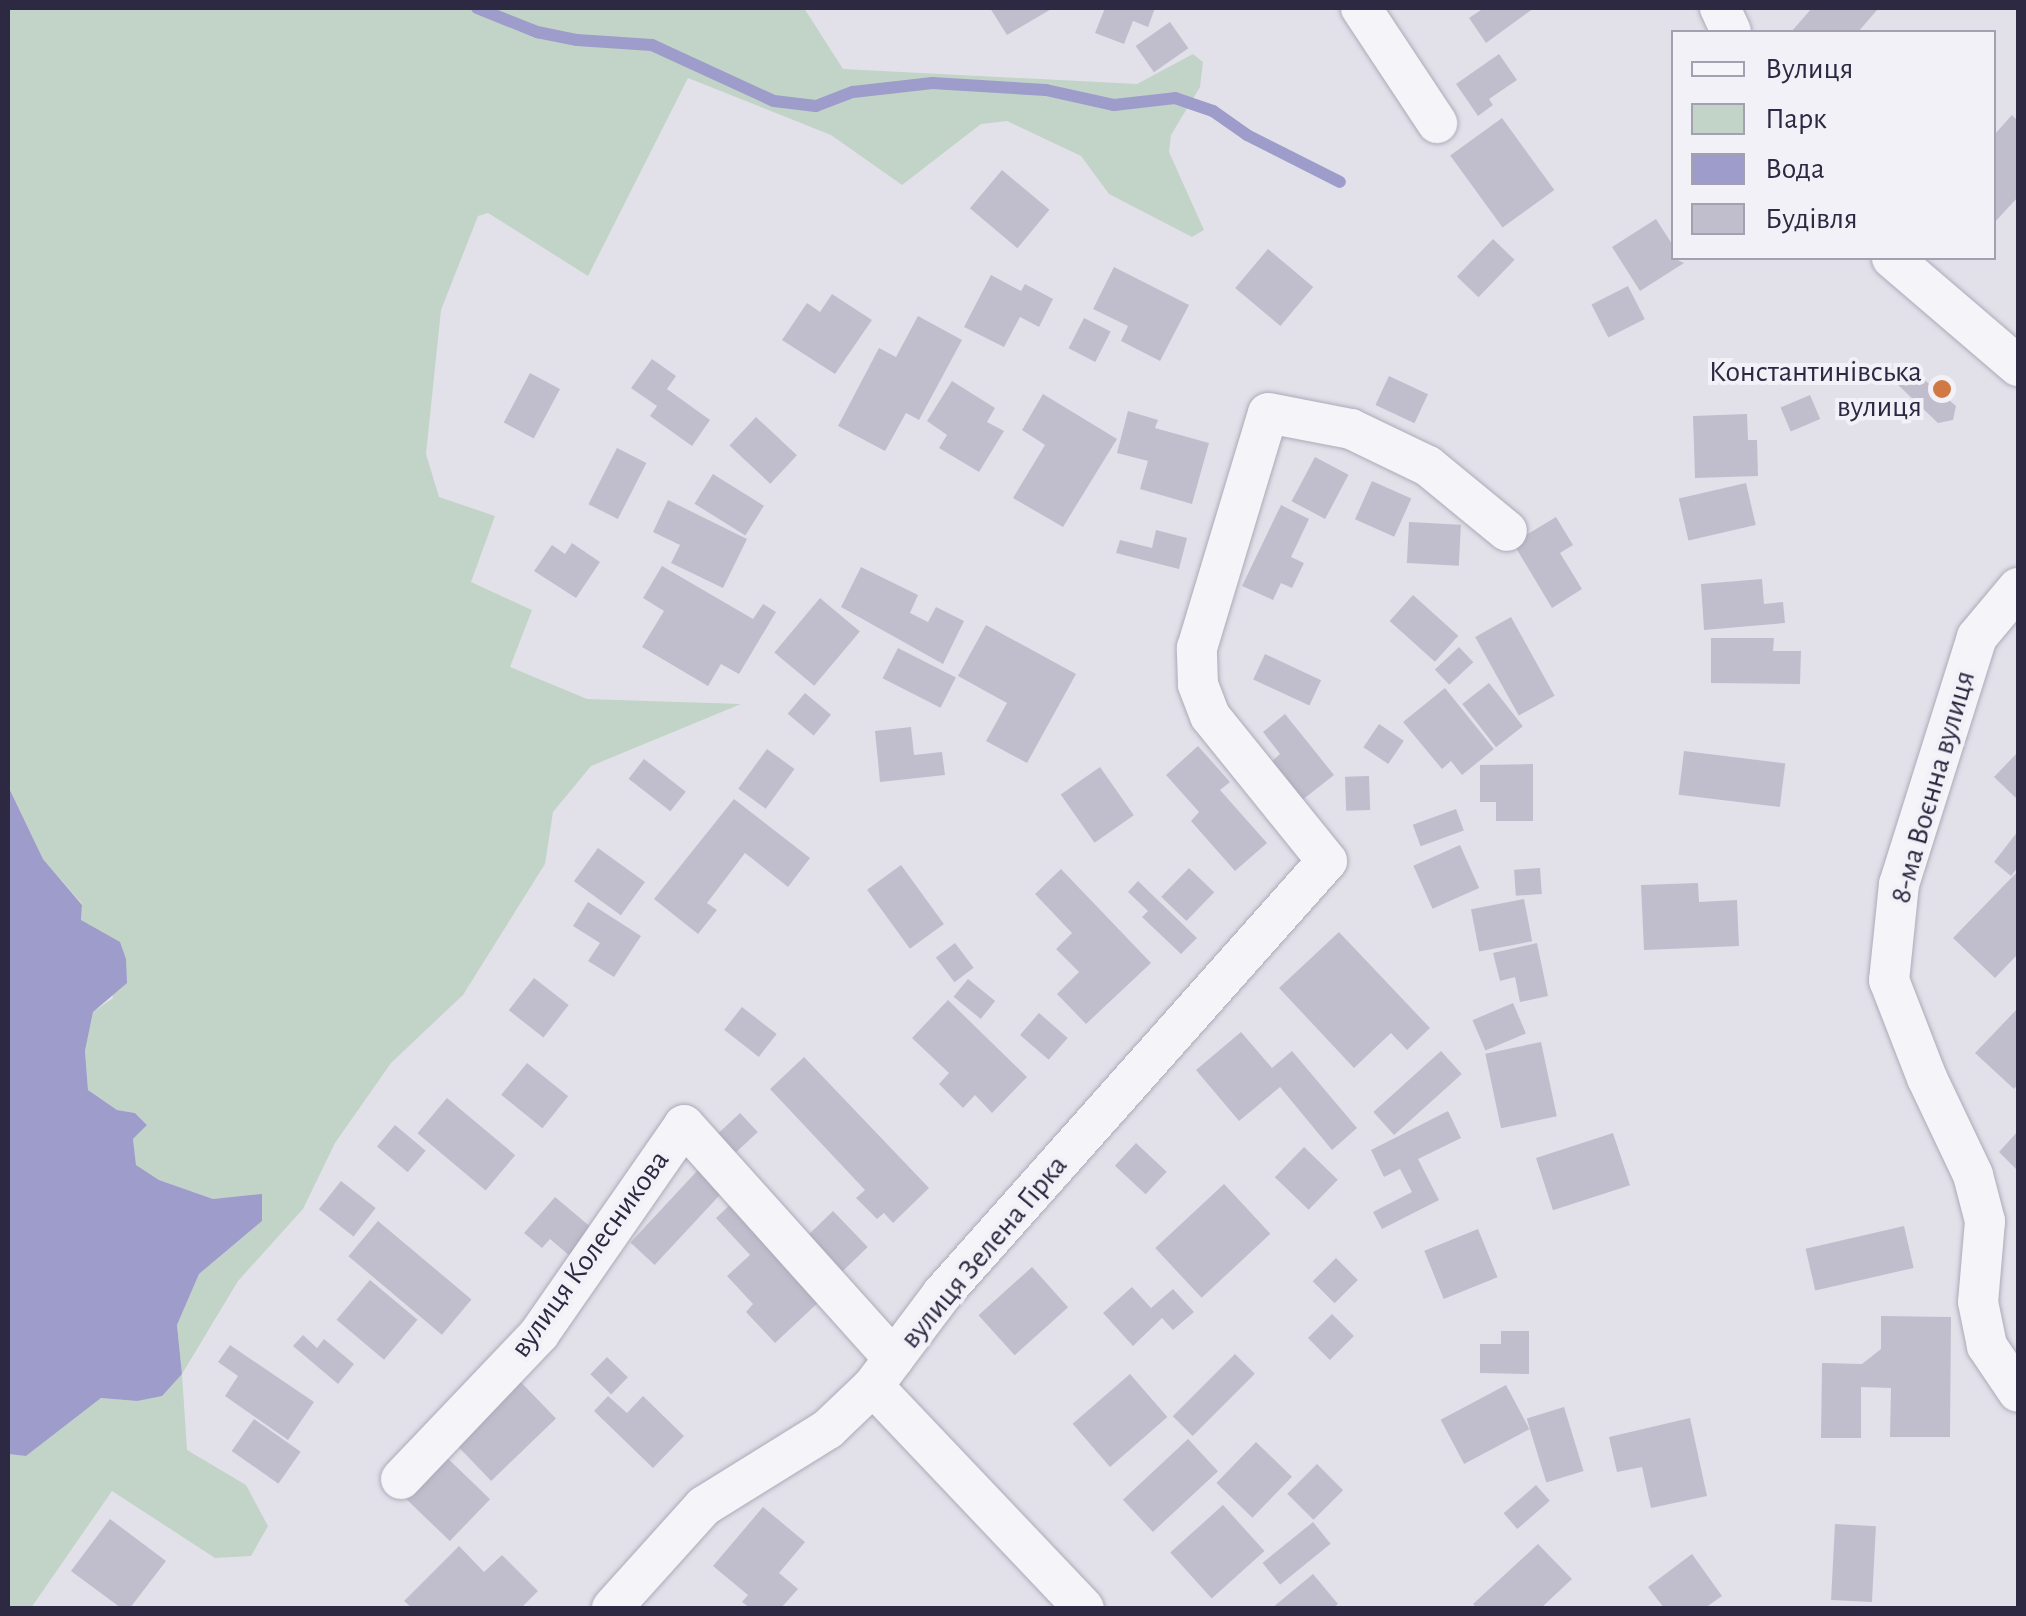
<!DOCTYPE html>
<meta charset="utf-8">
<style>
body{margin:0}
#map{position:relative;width:2026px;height:1616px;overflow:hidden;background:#e2e1ea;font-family:"Alegreya Sans",sans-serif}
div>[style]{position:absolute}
.green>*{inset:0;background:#c2d4c7}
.water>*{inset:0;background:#9e9cca}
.stream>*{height:12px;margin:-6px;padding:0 6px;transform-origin:6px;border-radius:6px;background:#9e9cca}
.building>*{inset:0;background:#c0becd;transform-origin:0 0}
.roads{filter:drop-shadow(0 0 2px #acaab8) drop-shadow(0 0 2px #acaab8)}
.minor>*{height:40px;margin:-20px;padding:0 20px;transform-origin:20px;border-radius:20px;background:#f5f4f8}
.dots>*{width:28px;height:28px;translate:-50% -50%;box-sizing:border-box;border:5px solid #f1f1f7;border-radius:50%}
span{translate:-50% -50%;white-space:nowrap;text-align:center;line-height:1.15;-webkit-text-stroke:8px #f1f1f7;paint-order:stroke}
.poi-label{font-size:30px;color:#2d2942}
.right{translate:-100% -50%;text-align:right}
.street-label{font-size:30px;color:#2d2942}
.frame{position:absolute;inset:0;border:10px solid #2d2942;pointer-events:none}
.legend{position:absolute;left:1671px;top:30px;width:325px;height:230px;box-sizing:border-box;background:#f1f1f7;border:2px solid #a3a1af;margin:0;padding:12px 18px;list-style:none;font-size:30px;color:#2d2942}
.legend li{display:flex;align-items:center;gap:20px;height:50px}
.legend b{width:50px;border:2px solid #a3a1af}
</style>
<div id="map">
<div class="green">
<div style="clip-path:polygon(8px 8px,804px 8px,843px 69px,1137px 84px,1193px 54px,1203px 62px,1200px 87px,1171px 135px,1169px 152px,1204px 230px,1192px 237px,1109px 194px,1081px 156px,1007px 121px,981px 124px,902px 185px,831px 135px,688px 78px,588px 276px,488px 213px,478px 216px,441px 310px,426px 454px,439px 497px,495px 516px,471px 582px,532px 610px,510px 667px,587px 699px,741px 704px,591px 766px,553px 812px,545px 864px,463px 995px,391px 1063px,335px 1143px,303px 1209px,238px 1281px,182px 1374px,187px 1450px,246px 1485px,268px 1526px,251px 1556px,215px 1558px,112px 1491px,31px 1608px,8px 1608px,8px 1454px,26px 1456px,101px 1398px,137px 1401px,182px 1374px,177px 1325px,199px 1274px,262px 1221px,262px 1195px,213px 1199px,159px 1180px,136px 1165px,133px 1139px,147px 1125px,135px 1113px,117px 1110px,88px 1090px,85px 1051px,93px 1012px,113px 998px,93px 931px,81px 920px,82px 904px,43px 859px,8px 786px)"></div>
</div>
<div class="water">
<div style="clip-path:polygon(8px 786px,43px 859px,82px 905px,81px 920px,120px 942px,126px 959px,127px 983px,93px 1012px,85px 1051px,88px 1090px,117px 1110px,135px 1113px,147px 1125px,133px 1139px,136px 1165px,159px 1180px,213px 1199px,262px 1194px,262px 1221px,199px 1274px,177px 1325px,182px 1374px,162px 1396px,137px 1401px,101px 1398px,26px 1456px,8px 1454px)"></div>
</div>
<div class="stream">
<div style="left:477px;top:8px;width:65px;rotate:21.8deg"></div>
<div style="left:537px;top:32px;width:41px;rotate:11.3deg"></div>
<div style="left:577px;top:40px;width:75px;rotate:3.8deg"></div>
<div style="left:652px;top:45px;width:134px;rotate:24.7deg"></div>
<div style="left:774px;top:101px;width:42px;rotate:6.8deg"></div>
<div style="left:816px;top:106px;width:40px;rotate:-21deg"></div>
<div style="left:853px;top:92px;width:80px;rotate:-6.5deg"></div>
<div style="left:932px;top:83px;width:114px;rotate:3.5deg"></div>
<div style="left:1046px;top:90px;width:70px;rotate:12.4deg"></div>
<div style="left:1114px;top:105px;width:61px;rotate:-6.5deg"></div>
<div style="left:1175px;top:98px;width:40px;rotate:18.9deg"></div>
<div style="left:1213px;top:111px;width:42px;rotate:35.2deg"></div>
<div style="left:1247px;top:135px;width:104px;rotate:26.8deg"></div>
</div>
<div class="building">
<div style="clip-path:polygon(990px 8px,1053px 8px,1007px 35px)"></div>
<div style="clip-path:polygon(1105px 8px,1155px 8px,1148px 27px,1133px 21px,1124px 44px,1095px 33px)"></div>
<div style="clip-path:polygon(1484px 8px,1534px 8px,1486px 43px,1469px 18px)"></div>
<div style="clip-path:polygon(1812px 8px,1875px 8px,1877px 10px,1858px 32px,1791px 32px)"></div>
<div style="left:1170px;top:22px;width:32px;height:42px;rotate:55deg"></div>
<div style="clip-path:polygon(1499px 54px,1517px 80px,1489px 99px,1493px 105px,1478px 116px,1456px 84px)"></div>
<div style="clip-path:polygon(2012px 115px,2018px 121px,2018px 197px,1994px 223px,1994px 135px)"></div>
<div style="left:1502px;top:118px;width:89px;height:64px;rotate:54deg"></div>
<div style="left:1002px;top:170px;width:62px;height:50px;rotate:40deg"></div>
<div style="clip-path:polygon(1656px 219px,1674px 247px,1674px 258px,1684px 263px,1640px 291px,1612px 247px)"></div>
<div style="left:1493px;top:239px;width:30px;height:52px;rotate:44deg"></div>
<div style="left:1268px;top:249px;width:59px;height:51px;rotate:40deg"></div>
<div style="clip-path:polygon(1114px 267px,1189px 305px,1160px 361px,1121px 341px,1128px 326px,1093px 309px)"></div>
<div style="clip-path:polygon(991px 275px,1021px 291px,1025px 284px,1053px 299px,1039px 327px,1020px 317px,1004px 347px,964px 327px)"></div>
<div style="left:1628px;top:286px;width:37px;height:41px;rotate:63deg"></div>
<div style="clip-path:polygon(832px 294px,872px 320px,835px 374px,782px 340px,807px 303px,820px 312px)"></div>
<div style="clip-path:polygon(918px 316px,962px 340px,919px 420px,906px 413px,885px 451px,838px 426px,879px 348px,896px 357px)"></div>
<div style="left:1084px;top:318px;width:30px;height:34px;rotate:27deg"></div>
<div style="clip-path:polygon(652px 359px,676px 376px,667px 389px,710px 420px,692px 446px,650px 416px,657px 406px,631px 388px)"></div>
<div style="clip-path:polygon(1905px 364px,1956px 406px,1953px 420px,1938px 423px,1896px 383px,1895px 374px)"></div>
<div style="left:530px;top:373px;width:34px;height:56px;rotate:28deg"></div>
<div style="left:1389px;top:376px;width:43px;height:32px;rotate:25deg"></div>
<div style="clip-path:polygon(952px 381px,995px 408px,987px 422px,1004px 431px,979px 472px,939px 448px,947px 435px,927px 421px)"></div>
<div style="clip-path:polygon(1043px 394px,1117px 439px,1063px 527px,1013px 498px,1045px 445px,1022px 430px)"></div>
<div style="left:1810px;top:395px;width:26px;height:32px;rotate:67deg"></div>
<div style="clip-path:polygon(1128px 411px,1158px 420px,1155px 428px,1209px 443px,1192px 504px,1140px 489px,1148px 461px,1117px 453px)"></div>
<div style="clip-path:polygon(1747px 414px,1748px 440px,1757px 440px,1758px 476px,1695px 478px,1693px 416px)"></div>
<div style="left:756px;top:417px;width:56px;height:39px;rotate:43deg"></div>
<div style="left:617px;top:448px;width:33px;height:63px;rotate:27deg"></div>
<div style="left:1315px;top:457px;width:38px;height:50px;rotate:28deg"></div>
<div style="left:713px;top:474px;width:60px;height:35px;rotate:32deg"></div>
<div style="left:1372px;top:481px;width:43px;height:42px;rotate:24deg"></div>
<div style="left:1746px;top:483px;width:43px;height:69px;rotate:77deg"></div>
<div style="clip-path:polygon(668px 500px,747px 539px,723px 588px,671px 563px,680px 545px,653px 532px)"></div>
<div style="clip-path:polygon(1281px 505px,1309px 519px,1291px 557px,1304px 563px,1292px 588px,1281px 583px,1273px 600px,1242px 586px)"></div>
<div style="clip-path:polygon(1556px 517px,1573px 545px,1560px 553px,1582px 589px,1552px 608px,1513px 543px)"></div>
<div style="left:1409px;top:522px;width:52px;height:41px;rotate:3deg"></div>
<div style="clip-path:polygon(1156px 530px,1187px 538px,1179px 569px,1116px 553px,1120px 540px,1152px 548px)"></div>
<div style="clip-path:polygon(572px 543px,600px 562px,576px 598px,534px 571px,552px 545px,565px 554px)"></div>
<div style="clip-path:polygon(662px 566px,753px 619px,763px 604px,776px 612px,739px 674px,721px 664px,708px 686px,642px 647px,664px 611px,643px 598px)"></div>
<div style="clip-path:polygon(861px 567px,918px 595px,910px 613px,928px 622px,936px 607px,964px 621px,943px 664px,841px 607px)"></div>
<div style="clip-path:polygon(1762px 579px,1764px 604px,1783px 602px,1785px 623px,1704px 630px,1701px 584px)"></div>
<div style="left:1413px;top:595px;width:61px;height:35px;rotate:42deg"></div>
<div style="left:820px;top:598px;width:52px;height:71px;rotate:40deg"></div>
<div style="left:1511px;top:617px;width:90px;height:41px;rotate:61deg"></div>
<div style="clip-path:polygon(986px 625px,1076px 674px,1027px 763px,986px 741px,1007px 703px,958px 676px)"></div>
<div style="clip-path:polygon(1711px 638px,1774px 638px,1773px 651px,1801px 651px,1800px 684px,1711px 683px)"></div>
<div style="left:1459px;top:647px;width:21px;height:33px;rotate:47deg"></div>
<div style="left:898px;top:648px;width:65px;height:34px;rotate:27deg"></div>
<div style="left:1265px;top:654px;width:62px;height:28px;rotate:25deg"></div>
<div style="left:1489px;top:683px;width:55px;height:34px;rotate:52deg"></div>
<div style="clip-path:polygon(1445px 688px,1494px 749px,1462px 775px,1451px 761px,1442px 769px,1403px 722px)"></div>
<div style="left:805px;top:693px;width:34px;height:27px;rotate:40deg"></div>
<div style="clip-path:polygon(1285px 714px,1334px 775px,1301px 801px,1270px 763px,1280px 754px,1263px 732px)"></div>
<div style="left:1379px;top:724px;width:30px;height:28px;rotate:34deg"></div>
<div style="clip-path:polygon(911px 727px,914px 755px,942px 752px,945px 775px,880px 782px,875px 731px)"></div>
<div style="clip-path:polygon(1198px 746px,1230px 782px,1220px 790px,1267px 843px,1235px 871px,1191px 821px,1199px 812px,1166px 775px)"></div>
<div style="left:767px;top:749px;width:34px;height:49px;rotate:36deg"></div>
<div style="left:1684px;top:751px;width:102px;height:44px;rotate:7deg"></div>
<div style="clip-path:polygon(2018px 752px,2018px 800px,1994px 777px)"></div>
<div style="left:644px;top:759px;width:53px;height:25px;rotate:38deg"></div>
<div style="clip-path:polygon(1533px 764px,1533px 821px,1496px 821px,1496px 802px,1480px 802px,1480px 765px)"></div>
<div style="left:1100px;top:767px;width:59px;height:48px;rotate:55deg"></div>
<div style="left:1369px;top:776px;width:34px;height:24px;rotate:88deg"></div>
<div style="clip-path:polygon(734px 799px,810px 858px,788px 887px,745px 853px,707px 903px,717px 910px,698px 934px,654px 899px)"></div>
<div style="left:1456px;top:809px;width:23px;height:46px;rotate:70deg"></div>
<div style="clip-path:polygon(2018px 831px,2018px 867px,2011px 876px,1994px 862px)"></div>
<div style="left:1460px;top:845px;width:47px;height:51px;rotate:66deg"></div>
<div style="left:598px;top:848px;width:58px;height:41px;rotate:36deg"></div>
<div style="left:901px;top:865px;width:73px;height:42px;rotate:54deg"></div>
<div style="left:1189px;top:868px;width:35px;height:40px;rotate:44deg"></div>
<div style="left:1540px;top:868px;width:26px;height:26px;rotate:86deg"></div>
<div style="clip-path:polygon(1061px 869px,1151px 963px,1086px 1024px,1057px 994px,1079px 972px,1056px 949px,1072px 933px,1035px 894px)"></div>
<div style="clip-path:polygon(2018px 871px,2018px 954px,1995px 978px,1953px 938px)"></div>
<div style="clip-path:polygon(1138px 881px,1197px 938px,1181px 954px,1142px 917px,1148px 911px,1128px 892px)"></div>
<div style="clip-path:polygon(1698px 883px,1699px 902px,1737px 900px,1739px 946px,1644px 950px,1641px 885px)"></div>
<div style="left:1524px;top:899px;width:43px;height:54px;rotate:79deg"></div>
<div style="clip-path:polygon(588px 902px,641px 936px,614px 977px,588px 961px,600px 943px,573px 926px)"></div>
<div style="clip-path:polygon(1339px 932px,1430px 1028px,1407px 1050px,1391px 1033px,1354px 1068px,1279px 988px)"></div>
<div style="left:955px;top:943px;width:31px;height:24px;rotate:53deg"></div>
<div style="clip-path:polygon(1537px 943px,1548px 996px,1520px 1002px,1515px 977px,1500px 981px,1493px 953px)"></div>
<div style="left:534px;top:978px;width:44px;height:41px;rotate:38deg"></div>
<div style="left:968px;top:979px;width:35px;height:23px;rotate:39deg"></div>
<div style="clip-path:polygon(948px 1000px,1027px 1077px,992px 1113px,975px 1095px,963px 1108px,939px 1084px,949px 1073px,912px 1038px)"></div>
<div style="left:1513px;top:1003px;width:33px;height:44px;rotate:67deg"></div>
<div style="left:742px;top:1007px;width:44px;height:29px;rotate:38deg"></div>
<div style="clip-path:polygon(2018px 1008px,2018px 1084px,2014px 1089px,1975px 1053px)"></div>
<div style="left:1039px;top:1013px;width:38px;height:29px;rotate:41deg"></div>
<div style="clip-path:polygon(1241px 1032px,1272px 1068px,1292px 1051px,1357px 1128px,1332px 1150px,1280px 1087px,1239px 1121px,1196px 1070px)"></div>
<div style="left:1541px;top:1042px;width:76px;height:57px;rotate:78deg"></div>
<div style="left:1441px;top:1051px;width:31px;height:91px;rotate:48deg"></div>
<div style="clip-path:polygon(804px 1057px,929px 1188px,893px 1223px,884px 1213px,877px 1219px,856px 1198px,865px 1190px,770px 1089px)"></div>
<div style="left:527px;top:1063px;width:53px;height:41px;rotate:39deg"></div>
<div style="left:447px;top:1098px;width:89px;height:46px;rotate:40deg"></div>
<div style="clip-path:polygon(1448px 1111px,1461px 1138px,1418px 1159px,1439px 1200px,1382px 1229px,1373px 1212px,1412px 1192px,1400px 1169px,1384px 1177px,1371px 1150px)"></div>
<div style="left:740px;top:1113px;width:26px;height:38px;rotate:47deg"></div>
<div style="left:395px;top:1125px;width:40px;height:28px;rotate:40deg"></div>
<div style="clip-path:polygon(2018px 1131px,2018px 1171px,1999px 1152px)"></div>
<div style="left:1613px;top:1133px;width:55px;height:81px;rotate:72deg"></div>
<div style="left:1136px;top:1143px;width:42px;height:31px;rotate:43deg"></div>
<div style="left:1304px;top:1147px;width:47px;height:42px;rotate:44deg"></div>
<div style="left:698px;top:1170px;width:33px;height:99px;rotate:43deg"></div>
<div style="left:341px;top:1181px;width:44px;height:36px;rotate:38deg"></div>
<div style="left:1224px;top:1184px;width:68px;height:94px;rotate:47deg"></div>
<div style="clip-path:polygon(555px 1197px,593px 1229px,570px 1256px,550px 1239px,542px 1248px,524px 1233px)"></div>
<div style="clip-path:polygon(734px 1201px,823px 1298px,775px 1343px,746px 1312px,753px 1304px,727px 1276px,750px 1255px,716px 1218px)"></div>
<div style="left:833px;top:1211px;width:50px;height:42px;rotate:46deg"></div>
<div style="left:378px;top:1221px;width:122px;height:46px;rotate:40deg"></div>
<div style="left:1904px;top:1226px;width:43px;height:101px;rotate:77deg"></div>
<div style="left:1478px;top:1229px;width:52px;height:58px;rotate:68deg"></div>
<div style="left:1336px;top:1258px;width:31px;height:33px;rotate:45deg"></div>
<div style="left:1032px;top:1267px;width:54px;height:72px;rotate:48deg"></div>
<div style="left:370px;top:1280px;width:62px;height:52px;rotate:40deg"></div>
<div style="clip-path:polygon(1132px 1287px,1151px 1308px,1173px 1289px,1194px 1312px,1173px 1330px,1162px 1318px,1133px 1346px,1103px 1313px)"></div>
<div style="left:1332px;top:1314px;width:31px;height:34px;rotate:45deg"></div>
<div style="clip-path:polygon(1881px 1316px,1951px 1317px,1950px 1437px,1890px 1437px,1891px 1388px,1861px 1387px,1861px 1438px,1821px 1438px,1822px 1363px,1862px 1364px,1881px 1349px)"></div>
<div style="clip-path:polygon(1501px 1331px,1529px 1331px,1529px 1374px,1480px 1373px,1480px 1344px,1501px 1344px)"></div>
<div style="clip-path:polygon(303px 1335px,317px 1348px,324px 1339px,354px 1364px,338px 1384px,293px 1346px)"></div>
<div style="clip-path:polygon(230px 1345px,314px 1402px,288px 1440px,225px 1396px,238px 1376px,218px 1362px)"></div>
<div style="left:1235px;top:1354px;width:28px;height:88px;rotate:45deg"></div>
<div style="left:607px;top:1357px;width:29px;height:24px;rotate:44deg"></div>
<div style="left:1130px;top:1374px;width:57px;height:76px;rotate:49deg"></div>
<div style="left:515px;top:1376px;width:59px;height:90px;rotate:46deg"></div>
<div style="left:1506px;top:1385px;width:50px;height:74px;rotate:62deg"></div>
<div style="clip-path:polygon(608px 1396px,627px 1413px,643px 1396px,684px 1436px,653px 1468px,594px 1411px)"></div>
<div style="left:1564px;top:1407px;width:67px;height:39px;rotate:73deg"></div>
<div style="clip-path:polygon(1690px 1418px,1707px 1496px,1651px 1508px,1642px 1467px,1617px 1472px,1609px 1437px)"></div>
<div style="left:254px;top:1419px;width:57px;height:39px;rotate:35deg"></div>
<div style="left:1188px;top:1439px;width:44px;height:89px;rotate:47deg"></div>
<div style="left:1256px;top:1442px;width:50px;height:57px;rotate:44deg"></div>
<div style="left:439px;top:1450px;width:71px;height:58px;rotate:44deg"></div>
<div style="left:1317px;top:1464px;width:37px;height:42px;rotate:45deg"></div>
<div style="left:1536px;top:1485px;width:21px;height:43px;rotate:49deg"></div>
<div style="left:1223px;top:1505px;width:62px;height:71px;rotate:48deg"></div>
<div style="clip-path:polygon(763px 1507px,805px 1542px,779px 1573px,798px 1589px,781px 1608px,750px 1608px,742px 1602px,748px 1595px,713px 1566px)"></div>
<div style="clip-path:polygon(110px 1519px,166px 1561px,130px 1608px,121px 1608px,71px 1571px)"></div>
<div style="left:1313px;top:1522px;width:28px;height:65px;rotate:51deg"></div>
<div style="left:1835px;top:1524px;width:41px;height:76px;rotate:3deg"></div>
<div style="clip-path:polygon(1538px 1544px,1572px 1579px,1541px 1608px,1477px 1608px,1473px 1604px)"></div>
<div style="clip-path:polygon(459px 1546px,484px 1572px,502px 1555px,538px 1591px,521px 1608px,412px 1608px,404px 1601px)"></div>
<div style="clip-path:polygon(1692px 1554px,1722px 1596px,1705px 1608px,1664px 1608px,1648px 1587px)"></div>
<div style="clip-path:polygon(1313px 1574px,1338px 1604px,1333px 1608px,1272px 1608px)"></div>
</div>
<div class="roads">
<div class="minor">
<div style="left:1361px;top:8px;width:138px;rotate:56.5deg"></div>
<div style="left:1720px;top:8px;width:26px;rotate:65deg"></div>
<div style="left:1892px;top:258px;width:166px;rotate:40.6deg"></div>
<div style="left:2018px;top:588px;width:64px;rotate:129.9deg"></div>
<div style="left:1977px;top:637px;width:259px;rotate:107.5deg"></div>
<div style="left:1899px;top:884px;width:97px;rotate:95.9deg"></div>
<div style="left:1889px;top:980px;width:105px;rotate:68.8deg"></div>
<div style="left:1927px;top:1078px;width:107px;rotate:64.6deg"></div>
<div style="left:1973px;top:1175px;width:48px;rotate:75.4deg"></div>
<div style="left:1985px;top:1221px;width:81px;rotate:94.9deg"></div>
<div style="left:1978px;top:1302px;width:45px;rotate:78.4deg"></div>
<div style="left:1987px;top:1346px;width:55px;rotate:56deg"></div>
<div style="left:873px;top:1386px;width:306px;rotate:46.5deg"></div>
<div style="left:401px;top:1479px;width:200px;rotate:-46.4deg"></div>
<div style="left:539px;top:1334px;width:254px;rotate:-55.2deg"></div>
<div style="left:684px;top:1125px;width:314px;rotate:48.1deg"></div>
<div style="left:612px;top:1608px;width:137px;rotate:-48deg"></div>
<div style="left:704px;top:1506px;width:146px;rotate:-31.8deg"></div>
<div style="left:828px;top:1429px;width:62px;rotate:-43.7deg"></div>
<div style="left:873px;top:1386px;width:115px;rotate:-53.1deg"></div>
<div style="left:942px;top:1294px;width:579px;rotate:-48.36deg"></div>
<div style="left:1327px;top:861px;width:186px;rotate:-128.9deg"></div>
<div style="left:1210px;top:716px;width:34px;rotate:-111deg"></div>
<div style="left:1198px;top:684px;width:36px;rotate:-92deg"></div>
<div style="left:1197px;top:648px;width:245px;rotate:-73.2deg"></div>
<div style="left:1268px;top:413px;width:85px;rotate:10.9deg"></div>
<div style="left:1351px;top:429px;width:85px;rotate:25.7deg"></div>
<div style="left:1428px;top:466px;width:102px;rotate:39.4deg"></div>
</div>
</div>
<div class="dots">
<div style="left:1942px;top:389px;background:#d07945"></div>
</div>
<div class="poi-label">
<span class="right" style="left:1922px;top:389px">Константинівська<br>вулиця</span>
</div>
<div class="street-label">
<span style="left:1933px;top:787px;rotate:-74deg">8-ма Воєнна вулиця</span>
<span style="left:984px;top:1252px;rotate:-50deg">вулиця Зелена Гірка</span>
<span style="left:590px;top:1254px;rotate:-54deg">вулиця Колесникова</span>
</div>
<div class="frame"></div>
<ul class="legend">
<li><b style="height:12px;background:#f5f4f8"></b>Вулиця</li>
<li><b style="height:28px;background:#c2d4c7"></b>Парк</li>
<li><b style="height:28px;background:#9e9cca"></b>Вода</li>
<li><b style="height:28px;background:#c0becd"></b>Будівля</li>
</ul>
</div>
